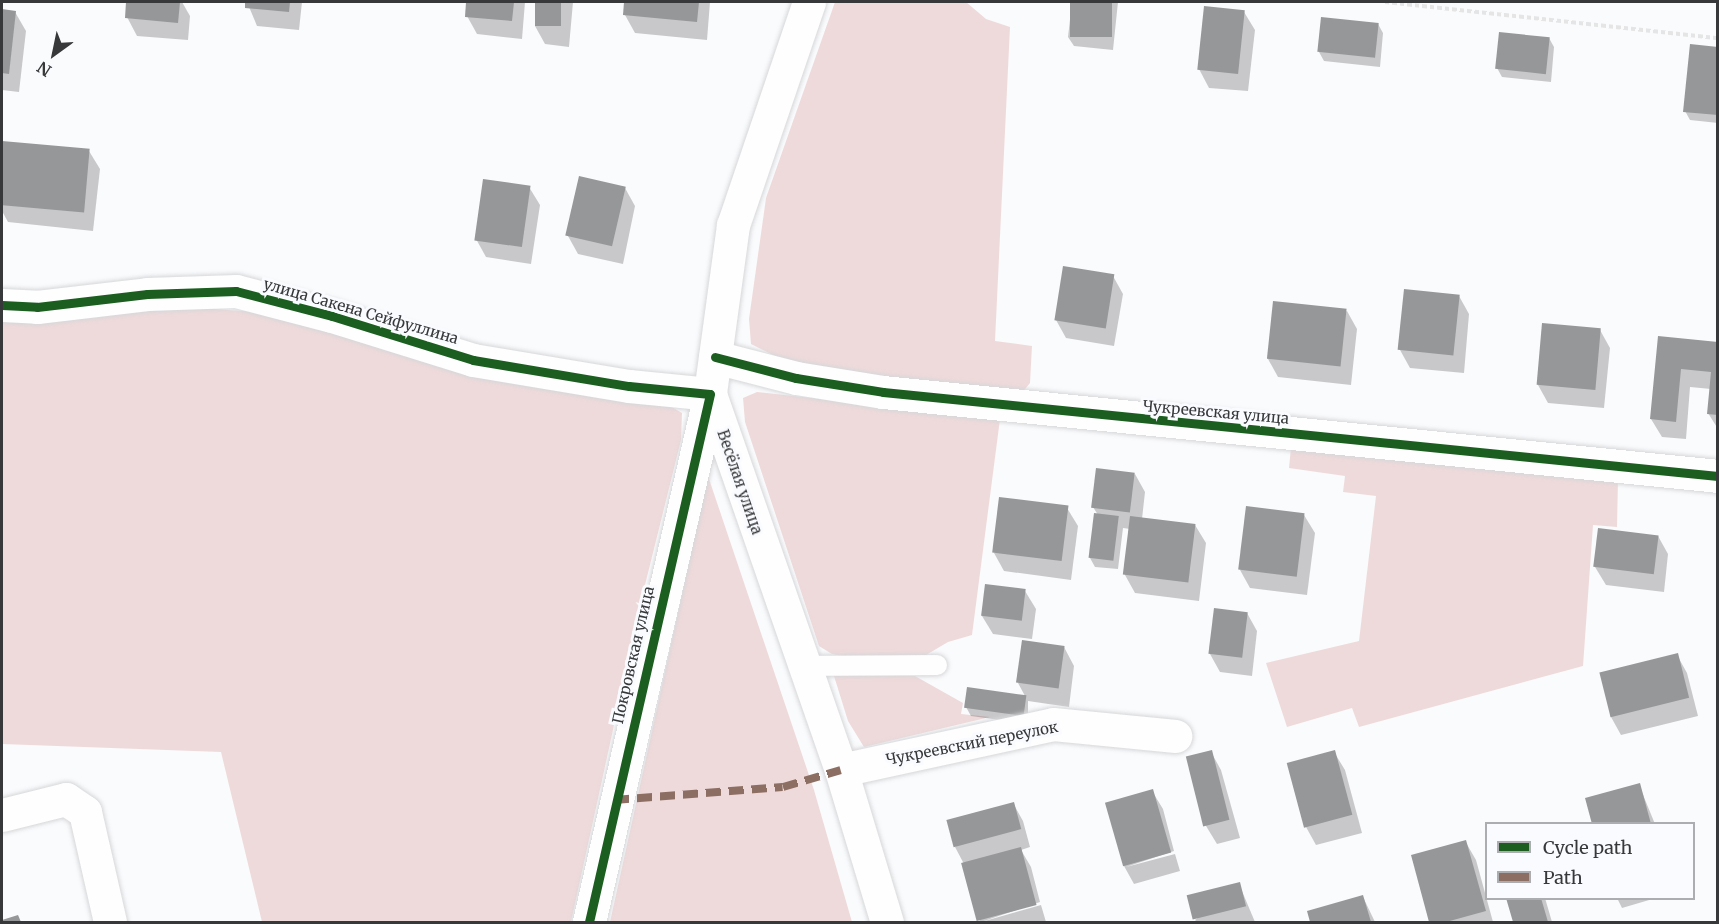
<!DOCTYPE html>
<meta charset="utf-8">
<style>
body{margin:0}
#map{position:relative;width:1719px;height:924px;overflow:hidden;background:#fafbfd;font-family:Merriweather,serif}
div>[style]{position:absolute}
.green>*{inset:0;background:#efdadb}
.shadow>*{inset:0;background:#0003}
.building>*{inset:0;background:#969798;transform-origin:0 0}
.path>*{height:4px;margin-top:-2px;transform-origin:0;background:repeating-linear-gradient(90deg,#e5e5e5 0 4.5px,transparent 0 7.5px)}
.roads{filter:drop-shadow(0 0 2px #d6d7d9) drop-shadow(0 0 2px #d6d7d9)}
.lane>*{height:20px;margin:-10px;padding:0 10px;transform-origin:10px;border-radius:10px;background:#fefeff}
.street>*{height:33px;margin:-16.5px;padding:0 16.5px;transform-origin:16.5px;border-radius:16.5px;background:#fefeff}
.quiet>*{height:8px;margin-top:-4px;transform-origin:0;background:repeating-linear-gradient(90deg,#8d6e63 0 15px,transparent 0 23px)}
.cycleway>*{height:9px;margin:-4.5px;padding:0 4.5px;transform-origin:4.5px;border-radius:4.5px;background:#1b5e20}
span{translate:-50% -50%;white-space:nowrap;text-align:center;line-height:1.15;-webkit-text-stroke:6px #f9fbfe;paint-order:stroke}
.street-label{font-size:15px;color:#36383a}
.frame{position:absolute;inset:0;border:3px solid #36383a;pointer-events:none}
.legend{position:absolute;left:1485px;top:822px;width:210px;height:78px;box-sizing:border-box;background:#f9fbfe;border:2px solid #abadb0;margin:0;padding:8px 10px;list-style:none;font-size:18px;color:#36383a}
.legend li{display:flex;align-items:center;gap:12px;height:30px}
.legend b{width:30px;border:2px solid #abadb0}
.north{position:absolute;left:24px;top:24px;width:60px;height:60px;-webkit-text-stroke:4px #f9fbfe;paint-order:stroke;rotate:213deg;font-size:16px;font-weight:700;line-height:24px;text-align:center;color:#36383a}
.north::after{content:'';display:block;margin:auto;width:21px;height:27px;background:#36383a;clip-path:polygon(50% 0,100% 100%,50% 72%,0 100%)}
</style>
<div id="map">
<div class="green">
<div style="clip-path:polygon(835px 2px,966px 2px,986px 19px,1010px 27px,995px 341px,1032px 346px,1030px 383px,1021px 394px,858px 378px,779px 358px,751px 344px,749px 319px,766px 198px)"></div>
<div style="clip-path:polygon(2px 294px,269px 313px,398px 354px,496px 377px,660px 400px,682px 413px,681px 440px,642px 597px,571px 922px,262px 922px,221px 752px,2px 744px)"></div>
<div style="clip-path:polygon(757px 392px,1000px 419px,972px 635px,948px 642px,926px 655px,849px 657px,832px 654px,819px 646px,745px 422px,743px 398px)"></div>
<div style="clip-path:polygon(1291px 447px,1618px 480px,1617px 527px,1593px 525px,1583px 666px,1359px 727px,1352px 708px,1287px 727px,1266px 663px,1359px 641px,1376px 496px,1343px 492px,1345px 476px,1289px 468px)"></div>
<div style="clip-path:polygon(708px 476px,814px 790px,852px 922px,610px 922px)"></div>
<div style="clip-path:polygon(834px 676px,915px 676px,963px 703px,961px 714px,990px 717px,864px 747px,848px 721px)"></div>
</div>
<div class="shadow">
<div style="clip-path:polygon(128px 2px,182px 2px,190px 16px,188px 40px,137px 36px,127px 17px)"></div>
<div style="clip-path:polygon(247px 2px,302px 2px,299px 30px,257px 26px)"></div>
<div style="clip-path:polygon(468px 2px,525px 2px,522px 39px,477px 34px,467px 16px)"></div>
<div style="clip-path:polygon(537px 2px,573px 2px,569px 47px,545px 44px,535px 26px)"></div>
<div style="clip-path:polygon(626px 2px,710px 2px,707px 40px,635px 33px,625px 15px)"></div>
<div style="clip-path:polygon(1072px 2px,1118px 2px,1113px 50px,1074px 46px,1068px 37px)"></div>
<div style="clip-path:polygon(2px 11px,15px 12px,26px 31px,19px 92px,2px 90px)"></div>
<div style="clip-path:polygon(1244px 12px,1255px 30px,1248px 91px,1209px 88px,1199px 69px)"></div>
<div style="clip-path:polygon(1378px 24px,1383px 33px,1380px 67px,1324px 61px,1319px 52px)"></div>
<div style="clip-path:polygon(1549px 38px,1554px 47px,1551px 82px,1502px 77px,1497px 68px)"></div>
<div style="clip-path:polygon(1718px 48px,1718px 123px,1690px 120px,1685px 111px)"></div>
<div style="clip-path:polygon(3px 142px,89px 151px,100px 169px,93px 231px,8px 222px,2px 211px)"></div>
<div style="clip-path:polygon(529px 187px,540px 205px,531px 264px,486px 257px,476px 239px)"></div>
<div style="clip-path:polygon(625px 188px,635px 206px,623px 264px,578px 254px,568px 236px)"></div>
<div style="clip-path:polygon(1113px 276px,1123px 294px,1114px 346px,1066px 338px,1056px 320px)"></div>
<div style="clip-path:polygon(1459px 296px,1469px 314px,1464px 373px,1410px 368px,1400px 350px)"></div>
<div style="clip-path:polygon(1347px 311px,1357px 329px,1351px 385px,1278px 377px,1268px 359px)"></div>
<div style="clip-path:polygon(1600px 330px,1610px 348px,1604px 408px,1548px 403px,1538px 385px)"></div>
<div style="clip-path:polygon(1659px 338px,1718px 344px,1718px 429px,1708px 413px,1711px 389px,1690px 387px,1686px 439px,1662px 437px,1651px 419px)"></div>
<div style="clip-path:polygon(1135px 474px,1145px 492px,1142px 519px,1195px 525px,1206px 543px,1199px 601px,1135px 593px,1125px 575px,1130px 529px,1123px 528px,1118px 569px,1095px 567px,1090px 558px,1098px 515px,1093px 507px)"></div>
<div style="clip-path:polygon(1067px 508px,1078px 526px,1071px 580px,1004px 571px,994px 553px)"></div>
<div style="clip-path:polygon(1304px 515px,1315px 533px,1307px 595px,1250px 588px,1240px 570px)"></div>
<div style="clip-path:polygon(1658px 536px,1668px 554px,1664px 592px,1606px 585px,1595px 567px)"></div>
<div style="clip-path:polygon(1025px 591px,1036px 609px,1032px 639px,993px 634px,982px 616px)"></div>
<div style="clip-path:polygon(1247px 613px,1257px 631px,1252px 676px,1220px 672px,1210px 654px)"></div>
<div style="clip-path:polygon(1064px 647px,1074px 666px,1069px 707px,1028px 701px,1028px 724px,971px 716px,966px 707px,1025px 696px,1018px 683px)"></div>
<div style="clip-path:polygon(1677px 655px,1687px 673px,1698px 716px,1621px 735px,1611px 717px)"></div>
<div style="clip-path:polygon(1211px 752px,1221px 770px,1240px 838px,1217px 844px,1206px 826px)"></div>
<div style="clip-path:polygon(1334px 752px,1345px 770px,1362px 833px,1316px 845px,1306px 827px)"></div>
<div style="clip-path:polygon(1639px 785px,1655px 824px,1594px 824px)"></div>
<div style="clip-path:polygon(1152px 791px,1163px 809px,1174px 851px,1126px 867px,1175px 854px,1180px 871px,1134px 884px,1124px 866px)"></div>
<div style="clip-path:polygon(1013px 803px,1023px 821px,1030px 847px,1021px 850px,1031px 867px,1040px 902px,981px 922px,1041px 905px,1046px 922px,980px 922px,964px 864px,955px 847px)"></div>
<div style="clip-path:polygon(1465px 841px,1476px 860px,1493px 922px,1431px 922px,1412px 856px)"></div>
<div style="clip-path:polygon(1239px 884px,1255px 922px,1197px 922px,1195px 920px)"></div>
<div style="clip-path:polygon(1363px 897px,1375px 922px,1311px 922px,1308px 912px)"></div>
<div style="clip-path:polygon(1508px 898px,1545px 898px,1552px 922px,1515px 922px)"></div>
<div style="clip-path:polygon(1617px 898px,1656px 898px,1622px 908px)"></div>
</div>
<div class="building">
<div style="clip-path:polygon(126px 2px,180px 2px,178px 23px,125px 18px)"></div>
<div style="clip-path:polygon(245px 2px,290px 2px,289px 12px,245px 8px)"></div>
<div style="clip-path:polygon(466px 2px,514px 2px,512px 21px,465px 17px)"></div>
<div style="left:535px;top:2px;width:26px;height:24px"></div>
<div style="clip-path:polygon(624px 2px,699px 2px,697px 22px,623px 15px)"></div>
<div style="left:1070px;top:2px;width:42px;height:35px"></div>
<div style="left:1204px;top:6px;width:41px;height:64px;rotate:6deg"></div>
<div style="clip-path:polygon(2px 9px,16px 11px,9px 74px,2px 73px)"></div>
<div style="left:1321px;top:17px;width:58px;height:35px;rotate:6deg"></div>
<div style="left:1499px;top:32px;width:51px;height:37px;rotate:6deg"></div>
<div style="clip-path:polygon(1690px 44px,1718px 47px,1718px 115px,1683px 112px)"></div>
<div style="left:2px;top:141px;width:88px;height:64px;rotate:5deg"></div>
<div style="left:579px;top:176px;width:48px;height:61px;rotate:13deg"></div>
<div style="left:483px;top:179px;width:48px;height:62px;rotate:8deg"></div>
<div style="left:1063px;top:266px;width:52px;height:55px;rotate:9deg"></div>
<div style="left:1404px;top:289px;width:56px;height:61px;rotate:6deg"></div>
<div style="left:1273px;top:301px;width:74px;height:58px;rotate:6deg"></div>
<div style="left:1542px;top:323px;width:59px;height:62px;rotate:5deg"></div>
<div style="clip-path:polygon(1658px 336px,1718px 342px,1718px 415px,1707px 414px,1711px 372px,1681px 369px,1676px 422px,1650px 419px)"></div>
<div style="left:1096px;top:468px;width:39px;height:40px;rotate:7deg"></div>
<div style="left:999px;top:497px;width:70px;height:56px;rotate:7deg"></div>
<div style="left:1246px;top:506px;width:59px;height:64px;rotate:7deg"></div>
<div style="left:1094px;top:513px;width:25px;height:45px;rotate:7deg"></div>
<div style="left:1130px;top:516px;width:66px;height:59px;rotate:7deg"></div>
<div style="left:1598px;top:528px;width:61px;height:39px;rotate:7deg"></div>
<div style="left:985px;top:584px;width:41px;height:32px;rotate:7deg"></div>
<div style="left:1214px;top:608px;width:34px;height:46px;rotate:7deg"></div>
<div style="left:1022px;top:640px;width:43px;height:43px;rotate:8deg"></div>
<div style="left:1678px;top:653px;width:46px;height:81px;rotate:76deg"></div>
<div style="left:967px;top:687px;width:60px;height:21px;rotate:8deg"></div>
<div style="left:1212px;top:750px;width:72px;height:27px;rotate:76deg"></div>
<div style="left:1335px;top:750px;width:67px;height:50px;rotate:75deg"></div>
<div style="clip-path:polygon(1640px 783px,1651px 824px,1592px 824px,1585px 798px)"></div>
<div style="left:1153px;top:789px;width:66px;height:50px;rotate:74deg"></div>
<div style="left:1014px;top:802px;width:28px;height:70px;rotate:75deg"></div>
<div style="clip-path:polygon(1466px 840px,1486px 911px,1446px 922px,1429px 922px,1411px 855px)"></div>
<div style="left:1021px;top:847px;width:60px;height:62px;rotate:75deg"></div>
<div style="left:1240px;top:882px;width:25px;height:55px;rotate:76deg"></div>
<div style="clip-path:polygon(1363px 895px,1371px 922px,1310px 922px,1307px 911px)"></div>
<div style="clip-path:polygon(1506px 898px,1541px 898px,1548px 922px,1513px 922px)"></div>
<div style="clip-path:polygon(18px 915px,21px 922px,2px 922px,2px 920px)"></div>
</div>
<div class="path">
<div style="left:1385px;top:2px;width:335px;rotate:6.2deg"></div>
</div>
<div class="roads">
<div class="lane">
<div style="left:803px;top:666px;width:134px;rotate:-0.4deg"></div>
</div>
<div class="street">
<div style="left:809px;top:2px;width:236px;rotate:108.8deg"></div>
<div style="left:733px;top:225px;width:171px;rotate:97.8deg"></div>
<div style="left:710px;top:394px;width:398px;rotate:70.8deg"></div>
<div style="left:841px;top:770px;width:159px;rotate:73.2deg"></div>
<div style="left:2px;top:305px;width:35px;rotate:3deg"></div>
<div style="left:37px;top:307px;width:111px;rotate:-6.7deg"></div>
<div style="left:147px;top:294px;width:89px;rotate:-1.9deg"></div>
<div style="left:236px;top:291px;width:99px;rotate:14.6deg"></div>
<div style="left:332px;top:316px;width:148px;rotate:17.3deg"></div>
<div style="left:473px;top:360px;width:158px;rotate:9.5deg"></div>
<div style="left:629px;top:386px;width:81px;rotate:5.6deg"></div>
<div style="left:710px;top:394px;width:542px;rotate:102.91deg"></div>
<div style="left:715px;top:357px;width:84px;rotate:14.5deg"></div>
<div style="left:796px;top:378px;width:88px;rotate:9.1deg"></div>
<div style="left:883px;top:392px;width:839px;rotate:5.74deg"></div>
<div style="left:841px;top:770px;width:217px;rotate:-12.2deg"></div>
<div style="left:1053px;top:724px;width:123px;rotate:5.6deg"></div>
<div style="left:2px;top:815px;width:66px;rotate:-14deg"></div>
<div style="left:66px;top:799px;width:23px;rotate:34deg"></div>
<div style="left:85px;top:812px;width:113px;rotate:77.2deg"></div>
</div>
</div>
<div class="quiet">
<div style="left:614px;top:800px;width:169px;rotate:-4.4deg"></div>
<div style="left:783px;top:787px;width:60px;rotate:-16.3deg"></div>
</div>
<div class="cycleway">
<div style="left:2px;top:305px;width:35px;rotate:3deg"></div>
<div style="left:37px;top:307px;width:111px;rotate:-6.7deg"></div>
<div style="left:147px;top:294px;width:89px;rotate:-1.9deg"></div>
<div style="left:236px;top:291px;width:99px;rotate:14.6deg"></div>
<div style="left:332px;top:316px;width:148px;rotate:17.3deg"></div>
<div style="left:473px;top:360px;width:158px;rotate:9.5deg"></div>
<div style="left:629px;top:386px;width:81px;rotate:5.6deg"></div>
<div style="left:710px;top:394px;width:542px;rotate:102.91deg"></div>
<div style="left:715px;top:357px;width:84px;rotate:14.5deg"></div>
<div style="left:796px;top:378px;width:88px;rotate:9.1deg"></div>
<div style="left:883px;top:392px;width:839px;rotate:5.74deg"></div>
</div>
<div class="street-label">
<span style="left:361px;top:311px;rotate:16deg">улица Сакена Сейфуллина</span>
<span style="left:1216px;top:412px;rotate:5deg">Чукреевская улица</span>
<span style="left:740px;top:482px;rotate:71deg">Весёлая улица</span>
<span style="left:633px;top:655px;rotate:-77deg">Покровская улица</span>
<span style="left:972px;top:743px;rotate:-11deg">Чукреевский переулок</span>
</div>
<div class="frame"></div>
<ul class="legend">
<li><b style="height:8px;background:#1b5e20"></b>Cycle path</li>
<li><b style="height:8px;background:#8d6e63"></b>Path</li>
</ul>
<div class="north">N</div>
</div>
